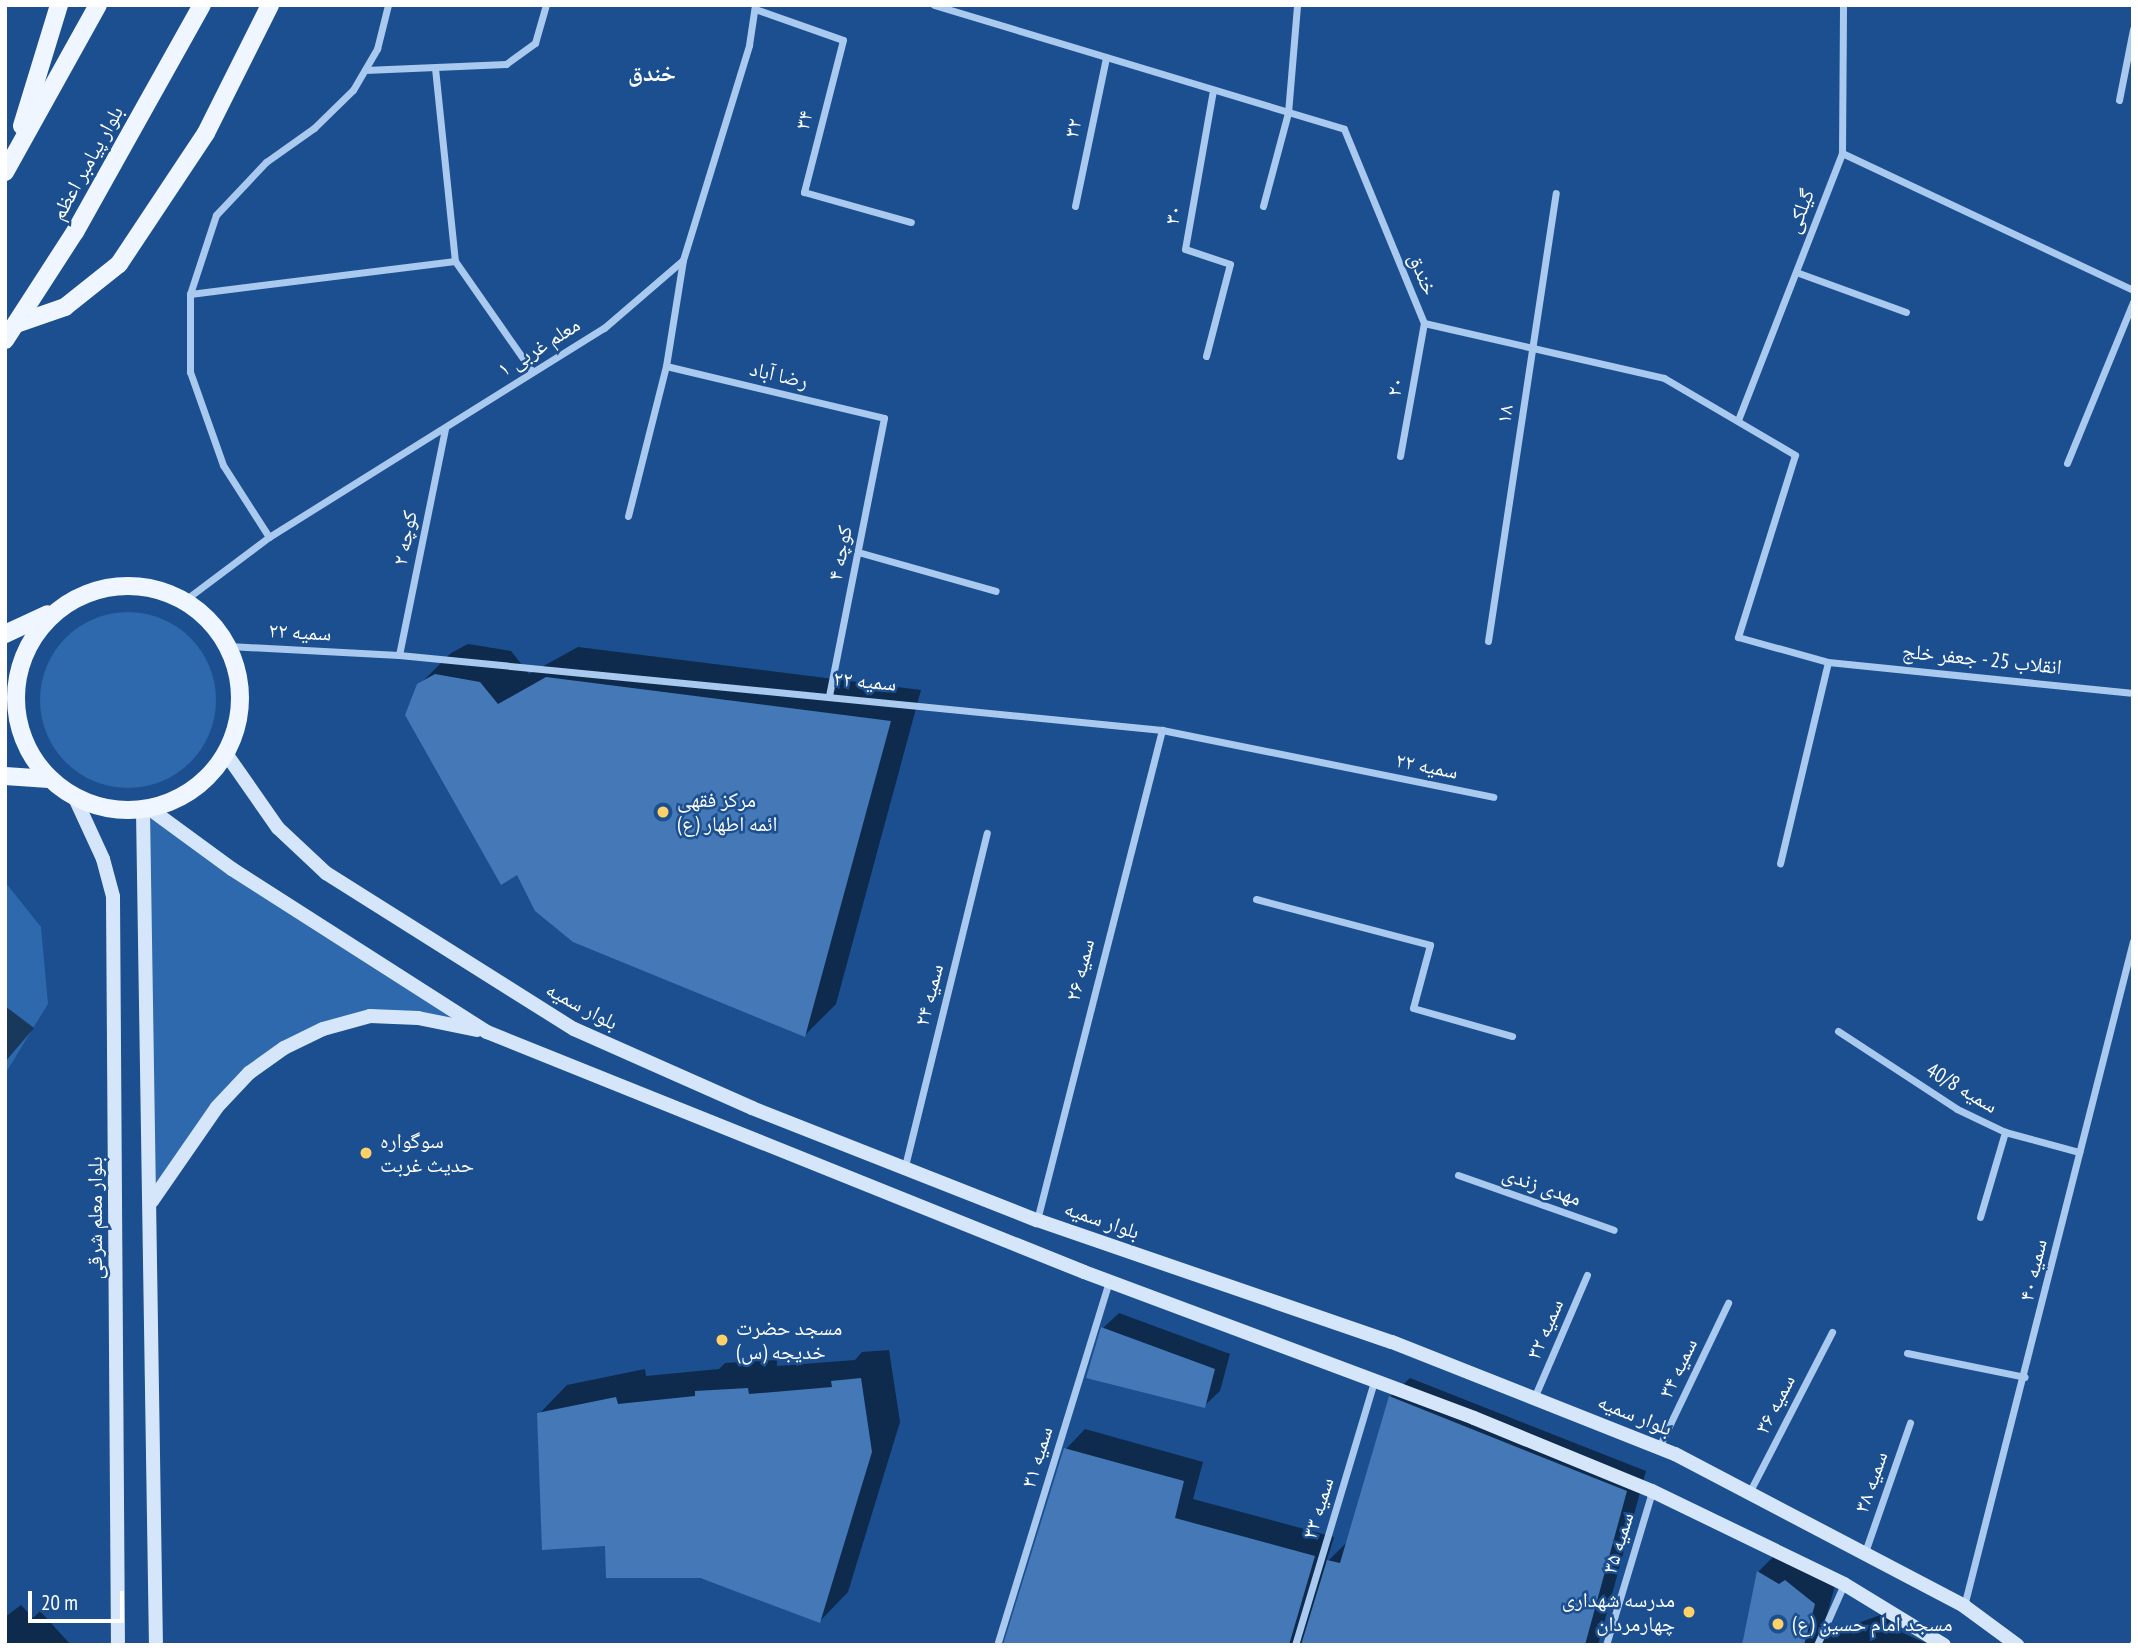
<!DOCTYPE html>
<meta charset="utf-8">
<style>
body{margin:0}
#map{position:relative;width:2138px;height:1650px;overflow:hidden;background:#1b4f8f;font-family:"PT Sans Narrow","Noto Naskh Arabic",sans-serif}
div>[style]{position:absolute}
.green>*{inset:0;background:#2e69ad}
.round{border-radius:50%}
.shadow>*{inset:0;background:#0007}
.building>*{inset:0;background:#4478b7}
.minor>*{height:7px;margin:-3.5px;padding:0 3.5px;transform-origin:3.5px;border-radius:3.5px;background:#a9c9ee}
.secondary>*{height:14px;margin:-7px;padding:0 7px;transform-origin:7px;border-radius:7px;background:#d6e6fa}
.primary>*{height:18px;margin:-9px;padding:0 9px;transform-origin:9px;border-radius:9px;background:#f0f6ff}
.primary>.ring{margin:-9px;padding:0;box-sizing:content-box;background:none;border:18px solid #f0f6ff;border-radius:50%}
.dots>*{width:19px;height:19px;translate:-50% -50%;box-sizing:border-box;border:4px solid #1b4f8f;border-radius:50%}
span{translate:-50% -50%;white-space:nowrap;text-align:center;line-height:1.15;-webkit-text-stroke:5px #1b4f8f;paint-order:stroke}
.street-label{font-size:21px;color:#fff}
.poi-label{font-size:21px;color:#fff}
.left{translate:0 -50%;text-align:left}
.right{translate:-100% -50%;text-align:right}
.neighbourhood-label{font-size:23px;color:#fff;font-weight:700}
.frame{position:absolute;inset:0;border:7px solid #fff;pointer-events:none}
.scale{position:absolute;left:28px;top:1591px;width:96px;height:32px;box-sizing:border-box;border:4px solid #fff;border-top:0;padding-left:9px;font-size:21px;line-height:24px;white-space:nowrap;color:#fff;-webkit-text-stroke:5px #1b4f8f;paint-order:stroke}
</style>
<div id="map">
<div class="green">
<div class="round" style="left:40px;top:612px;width:176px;height:176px"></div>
<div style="clip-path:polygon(147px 812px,487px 1032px,370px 1016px,323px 1029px,249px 1073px,152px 1201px)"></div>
<div style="clip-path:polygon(5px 882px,41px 927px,48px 1004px,5px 1074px)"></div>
</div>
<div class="shadow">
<div style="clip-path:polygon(468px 644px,511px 651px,529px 674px,578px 647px,921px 690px,836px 1004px,805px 1035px,419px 685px,451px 653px)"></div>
<div style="clip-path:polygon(5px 1006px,34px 1028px,5px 1062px)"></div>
<div style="clip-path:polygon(1119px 1313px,1230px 1354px,1220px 1391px,1204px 1406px,1103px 1328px)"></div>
<div style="clip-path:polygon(889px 1350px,900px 1422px,848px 1592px,820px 1621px,607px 1545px,539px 1414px,567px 1385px,645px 1369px,646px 1376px,719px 1369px,725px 1363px,777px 1360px,777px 1366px,855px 1360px,862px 1352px)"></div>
<div style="clip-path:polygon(1410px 1378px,1646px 1471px,1598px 1645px,1004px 1645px,1066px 1449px,1085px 1429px,1203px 1462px,1193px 1499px,1334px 1537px,1326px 1563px,1348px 1541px,1390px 1397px)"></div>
<div style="clip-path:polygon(1780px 1550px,1836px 1582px,1821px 1636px,1889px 1612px,1903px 1633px,1930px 1645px,1743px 1645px,1758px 1572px)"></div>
<div style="clip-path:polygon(21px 1605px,33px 1618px,40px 1611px,71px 1645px,5px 1645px,5px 1617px)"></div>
</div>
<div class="building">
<div style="clip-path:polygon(435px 674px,480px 682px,498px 704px,546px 677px,891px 721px,805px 1037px,573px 942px,535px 911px,517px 875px,501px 885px,405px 715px,417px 684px)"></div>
<div style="clip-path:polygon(1101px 1327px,1215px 1369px,1205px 1408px,1086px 1378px)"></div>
<div style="clip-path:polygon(861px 1378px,872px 1452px,820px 1623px,700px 1578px,606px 1578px,605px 1546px,542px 1550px,537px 1413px,616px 1397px,618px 1404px,695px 1396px,695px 1391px,748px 1388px,749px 1394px,832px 1387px,831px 1381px)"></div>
<div style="clip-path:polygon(1389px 1396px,1627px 1491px,1585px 1645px,1301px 1645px,1327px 1560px,1340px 1563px)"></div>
<div style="clip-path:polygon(1064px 1448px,1184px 1481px,1175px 1518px,1315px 1556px,1289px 1645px,1003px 1645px)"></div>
<div style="clip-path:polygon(1757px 1571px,1779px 1584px,1785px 1580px,1815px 1604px,1804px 1645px,1742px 1645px)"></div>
</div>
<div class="minor">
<div style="left:934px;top:5px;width:428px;rotate:16.8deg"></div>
<div style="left:1344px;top:129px;width:210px;rotate:67.6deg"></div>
<div style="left:1424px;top:323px;width:246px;rotate:12.9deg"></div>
<div style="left:1664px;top:378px;width:152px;rotate:30.4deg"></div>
<div style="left:1795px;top:455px;width:191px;rotate:107.4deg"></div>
<div style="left:1738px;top:637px;width:93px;rotate:15.5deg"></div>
<div style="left:1828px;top:662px;width:207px;rotate:103.4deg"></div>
<div style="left:755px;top:9px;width:93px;rotate:19.4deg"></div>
<div style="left:843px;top:40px;width:157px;rotate:104.4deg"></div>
<div style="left:804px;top:192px;width:111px;rotate:15.7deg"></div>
<div style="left:435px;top:68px;width:194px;rotate:84.1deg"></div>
<div style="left:455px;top:261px;width:133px;rotate:55.1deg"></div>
<div style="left:365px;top:70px;width:141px;rotate:-2.4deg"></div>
<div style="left:506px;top:64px;width:36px;rotate:-36deg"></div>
<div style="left:535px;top:43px;width:40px;rotate:-74deg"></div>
<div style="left:2119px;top:100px;width:72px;rotate:-78.8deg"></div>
<div style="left:1842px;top:153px;width:322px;rotate:25.2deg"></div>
<div style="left:1075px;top:206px;width:152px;rotate:-78.2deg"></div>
<div style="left:1263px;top:206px;width:96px;rotate:-75deg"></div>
<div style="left:1288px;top:113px;width:108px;rotate:-85.2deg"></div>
<div style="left:1796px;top:272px;width:117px;rotate:20deg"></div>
<div style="left:190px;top:294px;width:267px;rotate:-7.1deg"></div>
<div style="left:1206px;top:356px;width:95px;rotate:-75.4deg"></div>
<div style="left:1230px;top:264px;width:47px;rotate:-161.6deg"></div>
<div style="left:1185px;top:249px;width:161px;rotate:-80deg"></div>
<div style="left:666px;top:366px;width:224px;rotate:13.4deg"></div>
<div style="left:884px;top:418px;width:282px;rotate:101.2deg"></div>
<div style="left:1738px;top:420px;width:287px;rotate:-68.7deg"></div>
<div style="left:1842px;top:153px;width:148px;rotate:-89.6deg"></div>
<div style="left:1400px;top:456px;width:135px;rotate:-79.8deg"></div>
<div style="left:2067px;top:463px;width:174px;rotate:-67.7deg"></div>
<div style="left:628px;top:516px;width:155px;rotate:-75.8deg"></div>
<div style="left:666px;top:366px;width:107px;rotate:-80.9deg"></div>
<div style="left:269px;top:537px;width:85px;rotate:-122.6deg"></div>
<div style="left:223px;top:465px;width:99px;rotate:-109.5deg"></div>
<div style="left:190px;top:372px;width:78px;rotate:-90deg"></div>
<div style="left:190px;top:294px;width:83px;rotate:-71.8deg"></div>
<div style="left:216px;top:215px;width:73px;rotate:-46.7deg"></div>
<div style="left:266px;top:162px;width:59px;rotate:-35.3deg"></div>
<div style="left:314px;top:128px;width:54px;rotate:-44.3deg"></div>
<div style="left:353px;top:90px;width:48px;rotate:-59.7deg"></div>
<div style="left:377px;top:49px;width:45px;rotate:-76deg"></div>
<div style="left:858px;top:552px;width:143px;rotate:15.8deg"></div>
<div style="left:185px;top:600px;width:105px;rotate:-36.9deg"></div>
<div style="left:269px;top:537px;width:395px;rotate:-32deg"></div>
<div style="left:604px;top:328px;width:104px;rotate:-40.7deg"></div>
<div style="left:683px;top:260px;width:225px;rotate:-72.9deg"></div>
<div style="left:749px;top:45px;width:40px;rotate:-81.5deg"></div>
<div style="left:1488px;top:641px;width:453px;rotate:-81.4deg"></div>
<div style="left:229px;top:646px;width:170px;rotate:3deg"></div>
<div style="left:399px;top:655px;width:767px;rotate:5.61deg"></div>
<div style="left:1162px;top:730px;width:338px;rotate:11.4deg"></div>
<div style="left:399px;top:655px;width:231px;rotate:-78.5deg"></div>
<div style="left:1828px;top:662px;width:307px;rotate:5.8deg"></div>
<div style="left:1256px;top:899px;width:180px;rotate:14.8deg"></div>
<div style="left:1430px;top:945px;width:65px;rotate:105.1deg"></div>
<div style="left:1413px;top:1008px;width:103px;rotate:15.8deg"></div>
<div style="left:1838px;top:1031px;width:142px;rotate:33.2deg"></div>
<div style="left:1957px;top:1109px;width:53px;rotate:25.6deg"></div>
<div style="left:2005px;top:1132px;width:77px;rotate:15.1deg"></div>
<div style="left:905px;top:1166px;width:343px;rotate:-76.2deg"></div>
<div style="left:1458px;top:1175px;width:165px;rotate:19.4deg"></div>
<div style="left:1980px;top:1217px;width:89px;rotate:-73.6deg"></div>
<div style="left:1037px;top:1220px;width:506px;rotate:-75.69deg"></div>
<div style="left:1907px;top:1353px;width:120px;rotate:11.5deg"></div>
<div style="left:1534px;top:1398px;width:134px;rotate:-66.7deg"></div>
<div style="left:1659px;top:1447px;width:160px;rotate:-64.4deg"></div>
<div style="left:1750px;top:1491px;width:179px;rotate:-62.7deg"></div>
<div style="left:1865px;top:1552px;width:137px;rotate:-70.8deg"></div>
<div style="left:1964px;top:1606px;width:686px;rotate:-75.74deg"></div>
<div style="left:998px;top:1642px;width:377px;rotate:-72.9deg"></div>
<div style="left:1295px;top:1645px;width:275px;rotate:-73.3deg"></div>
<div style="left:1606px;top:1645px;width:160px;rotate:-73.3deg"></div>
<div style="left:1817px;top:1645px;width:67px;rotate:-66.1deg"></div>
<div style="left:2132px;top:1645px;width:2px;rotate:-63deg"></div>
</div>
<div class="secondary">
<div style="left:227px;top:755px;width:89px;rotate:55.1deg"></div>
<div style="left:278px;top:828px;width:66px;rotate:43.2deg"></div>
<div style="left:326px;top:873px;width:293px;rotate:32.2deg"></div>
<div style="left:574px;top:1029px;width:195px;rotate:23.9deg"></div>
<div style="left:752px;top:1108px;width:306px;rotate:21.5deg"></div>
<div style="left:1037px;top:1220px;width:375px;rotate:19deg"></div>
<div style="left:1392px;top:1342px;width:304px;rotate:21.6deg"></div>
<div style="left:1675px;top:1454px;width:327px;rotate:27.7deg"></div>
<div style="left:1964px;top:1606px;width:66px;rotate:36.3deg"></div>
<div style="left:75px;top:798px;width:67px;rotate:65.3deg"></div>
<div style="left:103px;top:859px;width:39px;rotate:75deg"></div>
<div style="left:113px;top:897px;width:748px;rotate:89.62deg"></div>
<div style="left:150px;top:809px;width:102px;rotate:36.2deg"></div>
<div style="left:232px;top:869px;width:303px;rotate:32.6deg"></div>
<div style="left:487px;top:1032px;width:643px;rotate:21.9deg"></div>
<div style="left:1084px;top:1272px;width:416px;rotate:20.5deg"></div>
<div style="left:1474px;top:1418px;width:192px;rotate:22.3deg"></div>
<div style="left:1652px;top:1491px;width:213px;rotate:25.8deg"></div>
<div style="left:1844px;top:1584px;width:117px;rotate:31.4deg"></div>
<div style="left:143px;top:811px;width:834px;rotate:89.11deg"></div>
<div style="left:152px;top:1201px;width:114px;rotate:-55.3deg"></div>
<div style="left:217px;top:1107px;width:47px;rotate:-46.7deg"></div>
<div style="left:249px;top:1073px;width:43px;rotate:-35.5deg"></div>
<div style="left:284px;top:1048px;width:43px;rotate:-26deg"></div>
<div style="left:323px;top:1029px;width:49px;rotate:-15.5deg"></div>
<div style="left:370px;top:1016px;width:48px;rotate:2.4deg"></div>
<div style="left:418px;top:1018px;width:60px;rotate:11.5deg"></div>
</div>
<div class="primary">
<div style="left:22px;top:126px;width:127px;rotate:-73deg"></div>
<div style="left:5px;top:172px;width:191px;rotate:-60.9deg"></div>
<div style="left:16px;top:324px;width:52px;rotate:-19.1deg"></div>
<div style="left:65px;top:307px;width:69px;rotate:-38.5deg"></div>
<div style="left:119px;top:264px;width:157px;rotate:-56.4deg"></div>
<div style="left:206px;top:133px;width:143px;rotate:-63.4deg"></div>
<div style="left:5px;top:340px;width:129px;rotate:-57.1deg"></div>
<div style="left:75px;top:232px;width:260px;rotate:-60.8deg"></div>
<div class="ring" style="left:16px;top:586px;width:206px;height:206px"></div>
<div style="left:5px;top:634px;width:47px;rotate:-24.9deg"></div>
<div style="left:5px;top:776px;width:44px;rotate:3.9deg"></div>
</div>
<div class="dots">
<div style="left:663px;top:812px;background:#ffd166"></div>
<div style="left:366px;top:1153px;background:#ffd166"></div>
<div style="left:722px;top:1340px;background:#ffd166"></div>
<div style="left:1689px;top:1612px;background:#ffd166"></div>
<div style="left:1778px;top:1624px;background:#ffd166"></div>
</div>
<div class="street-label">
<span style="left:804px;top:120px;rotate:-76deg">۳۴</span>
<span style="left:1073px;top:128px;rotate:-78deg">۳۲</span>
<span style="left:87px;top:163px;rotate:-61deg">بلوار پیامبر اعظم</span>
<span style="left:1800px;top:211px;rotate:-69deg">گیلکی</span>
<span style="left:1173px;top:215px;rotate:-80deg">۳۰</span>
<span style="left:1423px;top:274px;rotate:68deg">خندق</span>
<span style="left:539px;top:347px;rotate:-32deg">معلم غربی ۱</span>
<span style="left:779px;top:375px;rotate:13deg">رضا آباد</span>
<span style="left:1395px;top:387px;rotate:-80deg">۲۰</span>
<span style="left:1505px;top:414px;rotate:-81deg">۱۸</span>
<span style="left:405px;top:538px;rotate:-79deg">کوچه ۲</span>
<span style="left:840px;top:553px;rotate:-79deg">کوچه ۴</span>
<span style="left:300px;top:632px;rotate:3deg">سمیه ۲۲</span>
<span style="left:1982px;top:659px;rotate:6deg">انقلاب 25 - جعفر خلج</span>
<span style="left:865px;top:681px;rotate:5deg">سمیه ۲۲</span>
<span style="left:1427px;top:766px;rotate:11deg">سمیه ۲۲</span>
<span style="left:1080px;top:970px;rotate:-76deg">سمیه ۲۶</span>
<span style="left:929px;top:995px;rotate:-76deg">سمیه ۲۴</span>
<span style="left:582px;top:1006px;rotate:28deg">بلوار سمیه</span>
<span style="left:1962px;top:1088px;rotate:30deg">سمیه 40/8</span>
<span style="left:1542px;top:1186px;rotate:19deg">مهدی زندی</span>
<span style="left:95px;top:1218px;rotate:-90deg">بلوار معلم شرقی</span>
<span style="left:1102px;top:1220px;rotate:19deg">بلوار سمیه</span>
<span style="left:2033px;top:1270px;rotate:-77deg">سمیه ۴۰</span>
<span style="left:1545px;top:1329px;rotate:-67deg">سمیه ۳۲</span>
<span style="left:1678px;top:1368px;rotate:-65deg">سمیه ۳۴</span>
<span style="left:1775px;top:1404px;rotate:-63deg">سمیه ۳۶</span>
<span style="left:1635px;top:1415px;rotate:22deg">بلوار سمیه</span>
<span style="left:1037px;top:1457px;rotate:-73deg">سمیه ۳۱</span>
<span style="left:1871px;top:1482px;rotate:-71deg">سمیه ۳۸</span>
<span style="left:1318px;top:1508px;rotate:-73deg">سمیه ۳۳</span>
<span style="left:1618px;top:1543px;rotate:-73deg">سمیه ۳۵</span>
</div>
<div class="poi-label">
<span class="left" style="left:677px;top:812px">مرکز فقهی<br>ائمه اطهار (ع)</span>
<span class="left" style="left:380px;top:1153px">سوگواره<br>حدیث غربت</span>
<span class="left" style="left:736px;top:1340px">مسجد حضرت<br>خدیجه (س)</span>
<span class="right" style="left:1675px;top:1612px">مدرسه شهداری<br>چهارمردان</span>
<span class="left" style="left:1792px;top:1624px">مسجد امام حسین (ع)</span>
</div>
<div class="neighbourhood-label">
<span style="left:652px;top:73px">خندق</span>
</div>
<div class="frame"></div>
<div class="scale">20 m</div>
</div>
